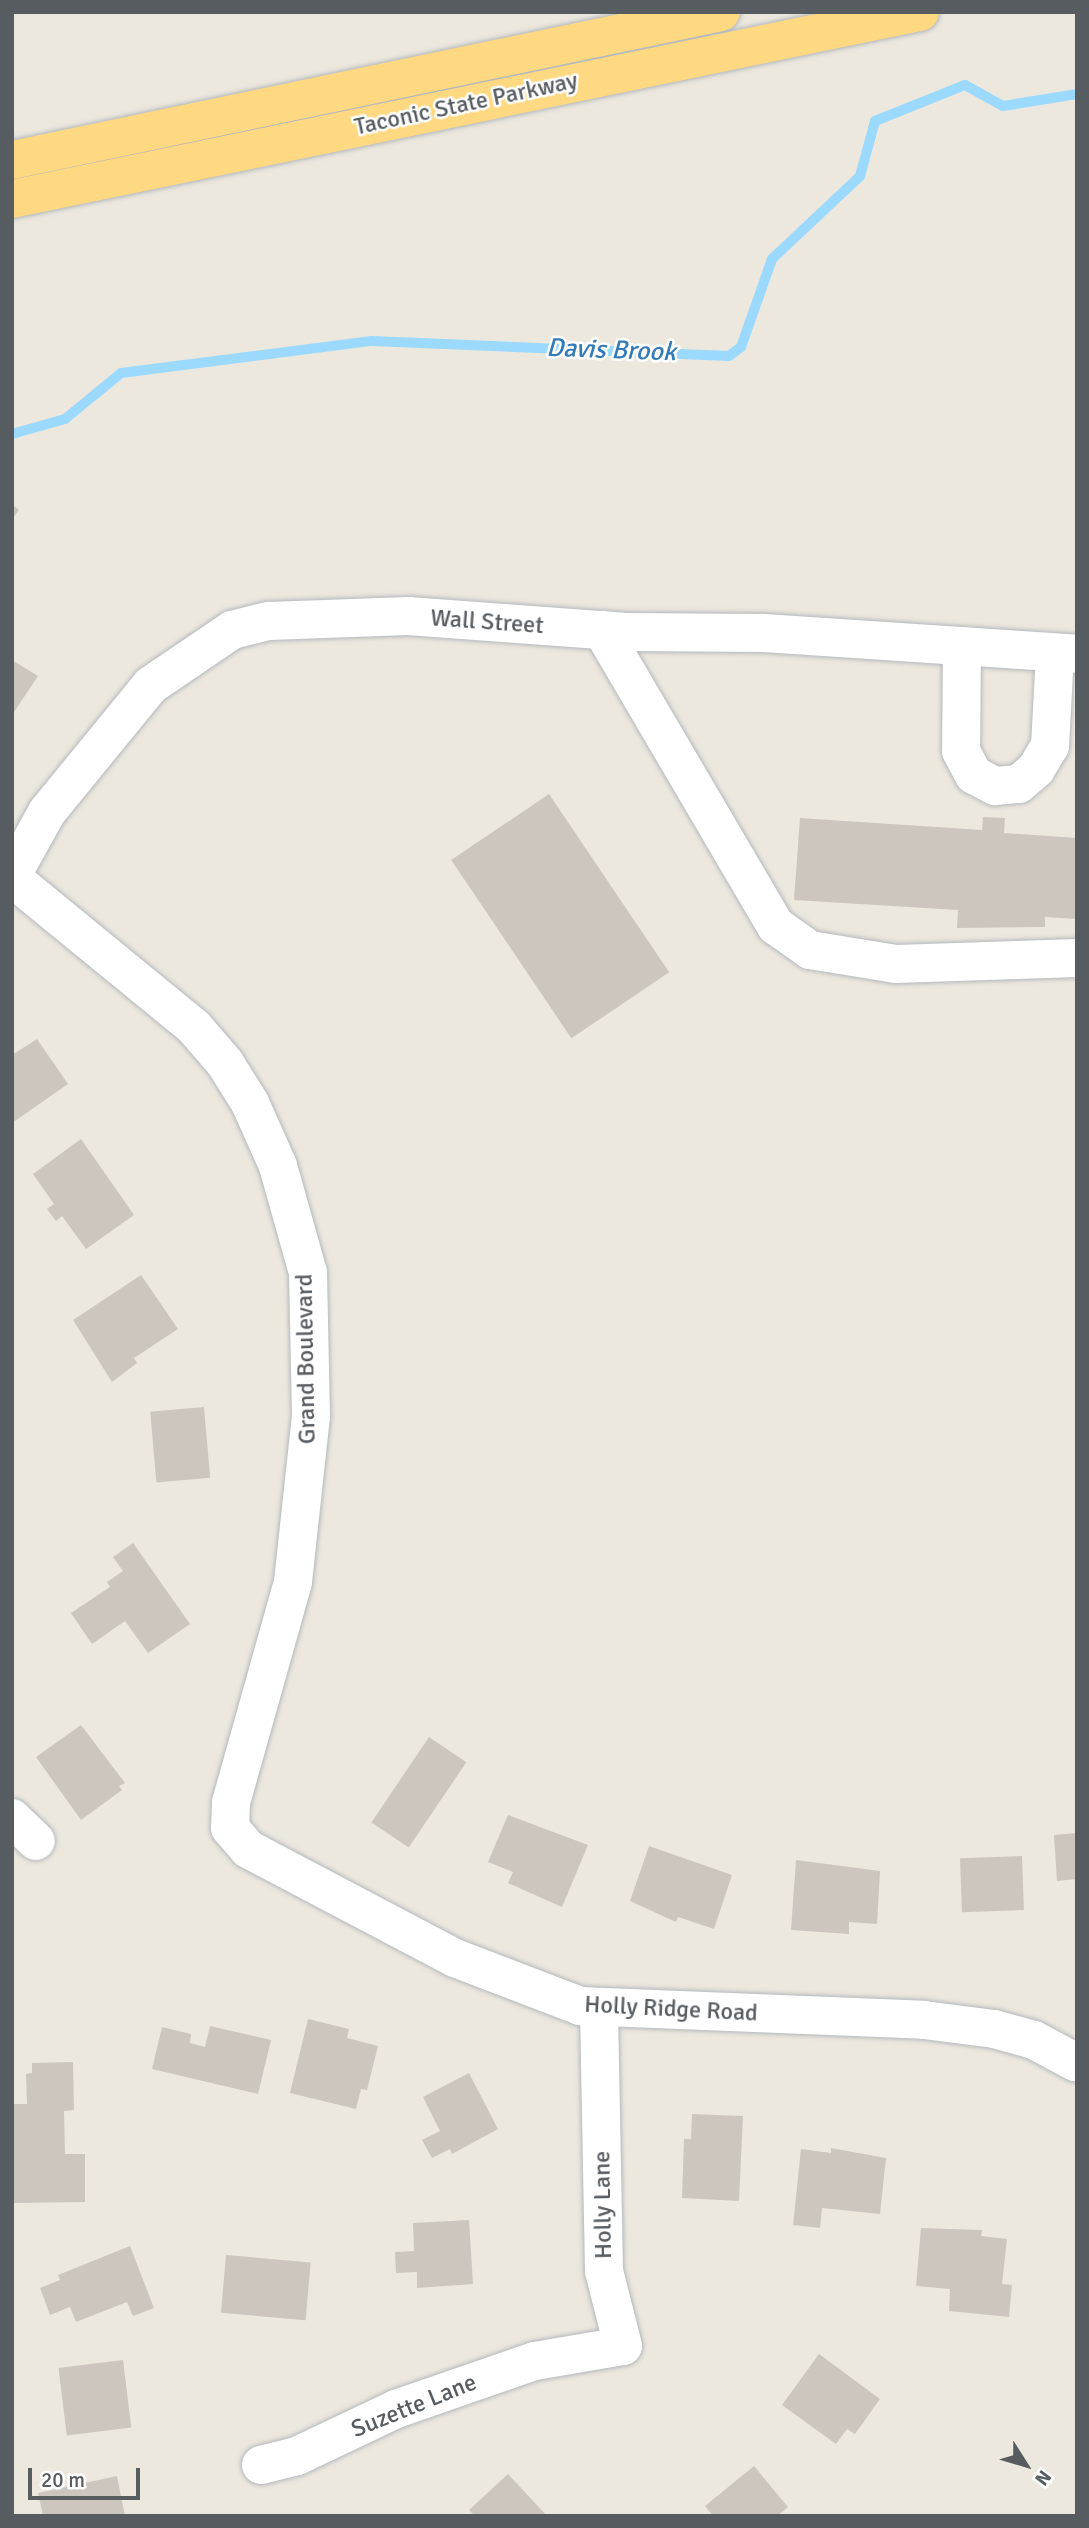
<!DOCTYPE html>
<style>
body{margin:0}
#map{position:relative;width:1089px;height:2528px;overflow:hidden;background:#ece8de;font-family:Signika,sans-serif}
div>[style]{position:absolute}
.stream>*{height:10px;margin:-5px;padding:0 5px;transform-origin:5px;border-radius:5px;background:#9bd9ff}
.building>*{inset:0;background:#ccc6bf;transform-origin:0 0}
.roads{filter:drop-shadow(0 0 2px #b4b8bd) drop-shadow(0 0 2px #b4b8bd)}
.minor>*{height:38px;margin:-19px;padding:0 19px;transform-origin:19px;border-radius:19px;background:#fff}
.highway>*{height:38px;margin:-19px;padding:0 19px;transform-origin:19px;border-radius:19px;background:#ffd882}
span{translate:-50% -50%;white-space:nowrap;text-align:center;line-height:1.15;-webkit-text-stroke:5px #fff;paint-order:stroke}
.street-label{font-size:24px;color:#575c61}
.water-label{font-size:26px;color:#327bb8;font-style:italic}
.frame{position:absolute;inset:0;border:14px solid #575c61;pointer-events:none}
.north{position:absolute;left:991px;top:2430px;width:70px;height:70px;-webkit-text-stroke:5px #fff;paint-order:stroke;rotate:127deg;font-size:19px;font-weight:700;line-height:28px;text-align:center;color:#575c61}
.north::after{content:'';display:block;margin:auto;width:24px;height:32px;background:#575c61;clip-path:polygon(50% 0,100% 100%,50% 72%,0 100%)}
.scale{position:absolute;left:28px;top:2468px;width:112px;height:32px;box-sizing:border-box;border:4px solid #575c61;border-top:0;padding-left:9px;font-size:21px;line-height:24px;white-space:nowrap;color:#575c61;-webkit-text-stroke:5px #fff;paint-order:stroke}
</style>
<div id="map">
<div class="stream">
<div style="left:12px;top:434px;width:55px;rotate:-15.8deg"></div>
<div style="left:65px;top:419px;width:72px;rotate:-39.4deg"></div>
<div style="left:121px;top:373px;width:253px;rotate:-7.3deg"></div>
<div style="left:372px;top:341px;width:357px;rotate:2.4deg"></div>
<div style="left:729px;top:356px;width:15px;rotate:-37deg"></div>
<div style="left:741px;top:347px;width:93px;rotate:-70.6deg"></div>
<div style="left:772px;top:259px;width:121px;rotate:-43.3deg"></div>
<div style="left:860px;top:176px;width:57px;rotate:-74.7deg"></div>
<div style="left:875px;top:121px;width:97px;rotate:-21.8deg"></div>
<div style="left:965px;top:85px;width:43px;rotate:28.9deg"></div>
<div style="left:1003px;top:106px;width:75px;rotate:-9.2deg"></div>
</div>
<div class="building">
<div style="clip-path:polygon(12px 504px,19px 510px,12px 519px)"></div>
<div style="clip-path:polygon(12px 660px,38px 676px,12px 715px)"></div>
<div style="left:549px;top:794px;width:215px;height:118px;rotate:56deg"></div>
<div style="clip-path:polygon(983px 817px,1005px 818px,1004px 833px,1077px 838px,1077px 919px,1045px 917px,1045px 927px,957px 928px,958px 910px,794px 900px,800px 818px,982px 830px)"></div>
<div style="clip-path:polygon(37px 1039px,68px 1084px,12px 1123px,12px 1055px)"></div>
<div style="clip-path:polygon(81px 1139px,134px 1215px,86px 1249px,62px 1216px,56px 1221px,47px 1209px,54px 1204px,33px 1174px)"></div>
<div style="clip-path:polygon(141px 1275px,178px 1329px,134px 1358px,137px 1363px,112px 1382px,73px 1320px)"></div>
<div style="left:204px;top:1407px;width:71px;height:54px;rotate:85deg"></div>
<div style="clip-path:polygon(133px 1543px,190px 1624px,148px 1653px,125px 1621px,92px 1644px,71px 1613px,110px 1587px,107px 1582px,123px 1571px,113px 1557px)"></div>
<div style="clip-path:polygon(81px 1725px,125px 1783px,119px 1786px,122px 1790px,81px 1820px,36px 1757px)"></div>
<div style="left:429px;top:1737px;width:45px;height:103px;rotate:34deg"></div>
<div style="clip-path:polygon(508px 1815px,588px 1845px,562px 1907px,508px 1883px,513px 1872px,488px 1862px)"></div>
<div style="clip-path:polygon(1077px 1833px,1077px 1879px,1057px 1881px,1054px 1835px)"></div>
<div style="clip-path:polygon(649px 1846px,732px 1875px,714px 1929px,678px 1917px,676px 1922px,630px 1901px)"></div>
<div style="left:1022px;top:1856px;width:54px;height:62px;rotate:88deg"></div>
<div style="clip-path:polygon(796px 1860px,880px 1871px,877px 1924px,849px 1922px,849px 1934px,791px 1930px)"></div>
<div style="clip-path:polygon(308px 2019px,349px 2029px,347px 2038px,378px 2046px,367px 2090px,361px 2089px,356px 2109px,290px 2093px)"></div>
<div style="clip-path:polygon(210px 2026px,271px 2040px,258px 2094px,152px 2069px,162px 2027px,191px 2034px,190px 2043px,205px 2047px)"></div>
<div style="clip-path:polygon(73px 2062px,74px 2110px,64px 2111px,65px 2154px,85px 2154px,85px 2202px,12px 2203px,12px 2104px,27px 2104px,26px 2074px,32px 2073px,32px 2063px)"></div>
<div style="clip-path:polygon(469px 2073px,498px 2129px,452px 2154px,450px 2149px,432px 2158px,422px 2140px,440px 2131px,423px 2097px)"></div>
<div style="clip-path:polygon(692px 2114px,743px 2116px,739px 2201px,682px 2198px,684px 2139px,691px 2139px)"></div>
<div style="clip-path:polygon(831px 2148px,886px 2158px,880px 2214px,822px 2208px,820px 2228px,793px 2225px,801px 2149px,831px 2153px)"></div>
<div style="clip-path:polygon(469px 2220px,473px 2284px,417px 2288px,417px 2272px,396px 2273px,395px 2252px,414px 2251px,413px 2223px)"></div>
<div style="clip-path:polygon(921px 2228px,982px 2230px,981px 2236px,1007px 2239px,1002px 2284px,1012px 2285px,1009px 2317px,949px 2311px,950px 2289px,916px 2286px)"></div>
<div style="clip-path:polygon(130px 2246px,154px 2308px,133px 2316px,127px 2302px,76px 2322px,70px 2307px,50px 2315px,40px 2288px,60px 2280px,58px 2275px)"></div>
<div style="left:226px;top:2255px;width:85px;height:58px;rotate:5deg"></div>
<div style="clip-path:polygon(819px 2354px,880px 2399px,855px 2434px,847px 2429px,836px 2444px,782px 2405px)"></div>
<div style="left:123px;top:2360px;width:68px;height:65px;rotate:83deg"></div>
<div style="clip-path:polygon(754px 2466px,788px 2507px,777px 2516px,713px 2516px,705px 2506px)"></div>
<div style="clip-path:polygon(508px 2474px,547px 2516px,475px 2516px,469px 2510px)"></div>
<div style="clip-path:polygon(117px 2476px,125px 2516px,43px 2516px,38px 2493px)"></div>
</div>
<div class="roads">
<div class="minor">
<div style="left:602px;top:630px;width:343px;rotate:59.6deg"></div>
<div style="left:776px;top:926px;width:42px;rotate:35.2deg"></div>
<div style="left:810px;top:950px;width:87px;rotate:9.2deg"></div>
<div style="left:896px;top:964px;width:181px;rotate:-1.9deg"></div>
<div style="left:962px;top:646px;width:105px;rotate:90.5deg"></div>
<div style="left:961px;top:751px;width:27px;rotate:62deg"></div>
<div style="left:974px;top:775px;width:24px;rotate:28deg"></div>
<div style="left:995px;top:786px;width:24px;rotate:-5deg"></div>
<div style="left:1019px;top:784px;width:23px;rotate:-41deg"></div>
<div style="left:1036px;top:769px;width:27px;rotate:-59deg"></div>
<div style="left:1050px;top:746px;width:93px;rotate:-86.9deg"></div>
<div style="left:12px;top:875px;width:72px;rotate:-60.9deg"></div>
<div style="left:47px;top:812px;width:164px;rotate:-50.7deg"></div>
<div style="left:151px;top:685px;width:98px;rotate:-34.2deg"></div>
<div style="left:232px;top:630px;width:38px;rotate:-14deg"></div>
<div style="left:269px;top:621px;width:139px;rotate:-2.1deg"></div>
<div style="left:408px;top:616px;width:219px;rotate:4.2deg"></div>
<div style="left:626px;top:632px;width:138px;rotate:0.4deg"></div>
<div style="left:764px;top:633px;width:314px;rotate:3.8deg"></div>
<div style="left:12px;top:878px;width:235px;rotate:39.3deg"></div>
<div style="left:194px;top:1027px;width:48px;rotate:49.3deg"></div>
<div style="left:225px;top:1063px;width:47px;rotate:58deg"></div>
<div style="left:250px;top:1103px;width:69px;rotate:66deg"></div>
<div style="left:278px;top:1166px;width:111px;rotate:74.3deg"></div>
<div style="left:308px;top:1273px;width:143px;rotate:88.8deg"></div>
<div style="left:311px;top:1416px;width:167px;rotate:96.2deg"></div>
<div style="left:293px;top:1582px;width:229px;rotate:105.7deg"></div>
<div style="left:231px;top:1802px;width:26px;rotate:92deg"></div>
<div style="left:230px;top:1828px;width:28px;rotate:49deg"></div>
<div style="left:248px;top:1849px;width:234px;rotate:27.8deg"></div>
<div style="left:455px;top:1958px;width:134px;rotate:21deg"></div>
<div style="left:580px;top:2006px;width:344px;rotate:2.3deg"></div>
<div style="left:924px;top:2020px;width:71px;rotate:7.3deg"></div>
<div style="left:994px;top:2029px;width:41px;rotate:15.4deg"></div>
<div style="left:1034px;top:2040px;width:47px;rotate:28.2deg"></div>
<div style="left:12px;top:1818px;width:33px;rotate:44deg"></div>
<div style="left:261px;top:2465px;width:37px;rotate:-14deg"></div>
<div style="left:297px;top:2456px;width:110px;rotate:-25.4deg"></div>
<div style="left:396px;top:2409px;width:147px;rotate:-19.1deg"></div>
<div style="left:535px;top:2361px;width:89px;rotate:-9.7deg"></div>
<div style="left:623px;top:2346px;width:77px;rotate:-104.2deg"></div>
<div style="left:604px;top:2271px;width:264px;rotate:-91.1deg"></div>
</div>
<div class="highway">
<div style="left:12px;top:160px;width:724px;rotate:-11.79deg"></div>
<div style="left:12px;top:199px;width:927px;rotate:-11.64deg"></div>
</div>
</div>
<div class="street-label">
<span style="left:466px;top:104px;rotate:-12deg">Taconic State Parkway</span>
<span style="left:487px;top:622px;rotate:4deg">Wall Street</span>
<span style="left:306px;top:1359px;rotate:-91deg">Grand Boulevard</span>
<span style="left:671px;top:2009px;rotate:3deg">Holly Ridge Road</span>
<span style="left:603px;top:2205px;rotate:-91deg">Holly Lane</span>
<span style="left:414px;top:2406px;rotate:-22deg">Suzette Lane</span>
</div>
<div class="water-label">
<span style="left:611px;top:351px;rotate:2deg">Davis Brook</span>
</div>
<div class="frame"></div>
<div class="north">N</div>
<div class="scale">20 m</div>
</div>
